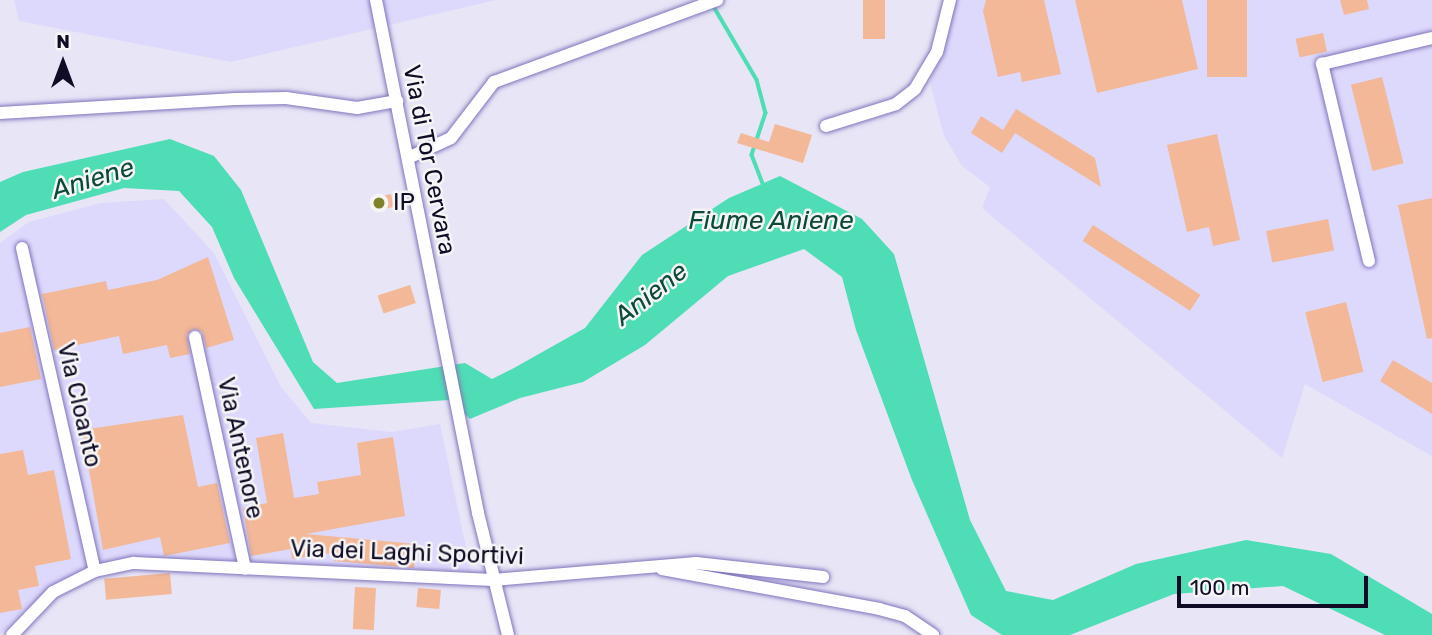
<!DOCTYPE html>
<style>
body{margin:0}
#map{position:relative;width:1432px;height:635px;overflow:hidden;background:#e7e5f6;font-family:Rubik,sans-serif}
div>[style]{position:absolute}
.built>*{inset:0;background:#ddd9fc}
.water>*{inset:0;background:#4eddb4}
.stream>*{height:3.5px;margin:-1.75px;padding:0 1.75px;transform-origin:1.75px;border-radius:1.75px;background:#4eddb4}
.building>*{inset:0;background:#f2b897;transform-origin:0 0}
.roads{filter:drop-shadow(0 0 2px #8074bd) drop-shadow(0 0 2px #8074bd)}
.minor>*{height:12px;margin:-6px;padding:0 6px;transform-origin:6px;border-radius:6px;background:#fff}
.dots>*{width:19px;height:19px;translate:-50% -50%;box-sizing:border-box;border:4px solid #f5f5f5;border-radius:50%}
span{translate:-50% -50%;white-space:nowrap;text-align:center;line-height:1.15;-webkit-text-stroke:5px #f5f5f5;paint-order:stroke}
.street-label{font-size:24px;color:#110b26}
.poi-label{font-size:24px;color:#110b26}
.left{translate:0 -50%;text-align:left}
.water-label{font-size:26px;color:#0c4939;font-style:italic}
.north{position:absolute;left:28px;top:28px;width:70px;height:70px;-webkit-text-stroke:5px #f5f5f5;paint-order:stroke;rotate:0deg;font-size:19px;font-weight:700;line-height:28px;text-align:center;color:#110b26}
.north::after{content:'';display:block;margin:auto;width:24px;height:32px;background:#110b26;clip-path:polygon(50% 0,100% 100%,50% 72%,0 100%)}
.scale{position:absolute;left:1177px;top:576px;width:191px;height:32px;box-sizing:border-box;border:4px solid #110b26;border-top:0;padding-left:9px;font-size:21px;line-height:24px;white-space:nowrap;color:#110b26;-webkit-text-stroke:5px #f5f5f5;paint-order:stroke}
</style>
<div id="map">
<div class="built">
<div style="clip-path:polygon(14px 0,496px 0,231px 62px,19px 21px)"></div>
<div style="clip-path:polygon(955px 0,1432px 0,1432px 456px,1305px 384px,1282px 458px,982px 208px,990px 187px,962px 166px,944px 136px,930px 83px)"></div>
<div style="clip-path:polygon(164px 199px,214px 253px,281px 387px,311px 423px,391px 432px,440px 424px,471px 571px,152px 558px,75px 575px,23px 611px,0 635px,0 243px,29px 222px,101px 203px)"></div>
</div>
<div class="water">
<div style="clip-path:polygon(170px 139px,214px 156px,241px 190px,313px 362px,337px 383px,465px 363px,492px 379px,514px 368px,585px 328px,642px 255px,729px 198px,780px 176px,862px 219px,894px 254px,970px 520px,1006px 591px,1053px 600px,1136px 564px,1246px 540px,1331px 554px,1432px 614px,1432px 635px,1385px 635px,1283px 586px,1174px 594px,1070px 635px,1002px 635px,971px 615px,912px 480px,856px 330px,842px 277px,804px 249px,728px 276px,645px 345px,583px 382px,520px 398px,470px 419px,449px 400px,314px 409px,234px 278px,212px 227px,179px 191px,124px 188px,26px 215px,0 232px,0 182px,23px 172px)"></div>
</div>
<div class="stream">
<div style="left:713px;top:5px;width:87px;rotate:59.6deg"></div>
<div style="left:757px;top:80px;width:34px;rotate:75deg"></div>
<div style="left:766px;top:113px;width:44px;rotate:108.4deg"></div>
<div style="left:752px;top:155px;width:34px;rotate:69deg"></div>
</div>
<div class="building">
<div style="left:863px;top:0;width:22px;height:39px"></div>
<div style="clip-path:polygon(986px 0,1044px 0,1061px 74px,1022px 82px,1020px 72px,998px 77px,983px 11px)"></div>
<div style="clip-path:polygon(1075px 0,1182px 0,1198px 69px,1097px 93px)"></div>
<div style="left:1207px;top:0;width:40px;height:77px"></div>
<div style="clip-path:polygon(1340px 0,1367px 0,1369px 9px,1344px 15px)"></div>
<div style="left:1323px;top:33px;width:19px;height:28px;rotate:78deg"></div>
<div style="left:1382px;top:77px;width:89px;height:32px;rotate:76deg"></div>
<div style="clip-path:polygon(1016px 109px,1095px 158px,1101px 187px,1015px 133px,1002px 153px,971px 133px,981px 116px,1003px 130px)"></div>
<div style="clip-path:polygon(775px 124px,812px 135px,803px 163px,737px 143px,741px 133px,769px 142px)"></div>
<div style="clip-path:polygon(1217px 134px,1240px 240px,1213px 246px,1209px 227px,1187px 232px,1167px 145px)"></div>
<div style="left:391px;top:194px;width:13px;height:19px;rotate:77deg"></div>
<div style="clip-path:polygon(1432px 198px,1432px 338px,1427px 339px,1398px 205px)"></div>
<div style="left:1328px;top:219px;width:32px;height:63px;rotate:79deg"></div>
<div style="left:1093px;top:225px;width:128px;height:19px;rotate:33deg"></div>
<div style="clip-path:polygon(208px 257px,234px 340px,206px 348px,202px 332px,193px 329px,187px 335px,190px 354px,170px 358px,167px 345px,123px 354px,119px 336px,54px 350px,42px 294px,106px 281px,108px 290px,157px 280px)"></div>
<div style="left:410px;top:285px;width:19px;height:34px;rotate:72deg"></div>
<div style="left:1346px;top:302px;width:72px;height:42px;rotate:76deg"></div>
<div style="clip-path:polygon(30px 327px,41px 379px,0 387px,0 333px)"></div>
<div style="clip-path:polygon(1393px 360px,1432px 383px,1432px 414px,1380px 381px)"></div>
<div style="clip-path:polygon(183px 415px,198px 487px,217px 483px,230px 543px,164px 556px,160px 537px,103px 550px,82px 430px)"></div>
<div style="clip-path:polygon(283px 433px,294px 498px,319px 494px,317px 482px,361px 475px,357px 443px,393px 437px,405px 516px,306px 534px,416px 544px,414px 568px,334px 561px,332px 553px,292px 559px,291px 549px,251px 556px,243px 508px,267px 503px,256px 438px)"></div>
<div style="clip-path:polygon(23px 450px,28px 475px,54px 470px,71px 559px,35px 566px,39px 586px,18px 590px,22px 609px,0 613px,0 454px)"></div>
<div style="left:170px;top:573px;width:21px;height:66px;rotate:85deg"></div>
<div style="left:355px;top:587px;width:21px;height:42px;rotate:3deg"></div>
<div style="left:418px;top:588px;width:23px;height:19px;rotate:5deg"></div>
</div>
<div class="roads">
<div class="minor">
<div style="left:376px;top:0;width:523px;rotate:78.75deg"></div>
<div style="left:478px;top:513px;width:126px;rotate:76.2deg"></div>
<div style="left:0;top:113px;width:236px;rotate:-3.4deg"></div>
<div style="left:236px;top:99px;width:50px;rotate:-1.1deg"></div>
<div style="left:286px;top:98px;width:72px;rotate:8deg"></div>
<div style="left:357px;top:108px;width:41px;rotate:-9.9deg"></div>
<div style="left:826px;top:126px;width:73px;rotate:-17.4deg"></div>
<div style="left:896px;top:104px;width:24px;rotate:-38deg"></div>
<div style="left:915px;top:89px;width:43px;rotate:-59.3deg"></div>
<div style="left:937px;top:52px;width:54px;rotate:-76deg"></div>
<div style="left:408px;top:158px;width:47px;rotate:-24.9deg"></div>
<div style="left:451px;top:138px;width:71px;rotate:-52.5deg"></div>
<div style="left:494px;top:82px;width:238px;rotate:-20.2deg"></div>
<div style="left:22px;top:248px;width:331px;rotate:77.3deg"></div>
<div style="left:1369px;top:261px;width:203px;rotate:-103.4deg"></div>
<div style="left:1322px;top:64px;width:113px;rotate:-13.3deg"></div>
<div style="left:195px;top:337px;width:237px;rotate:77.8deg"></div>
<div style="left:662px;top:569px;width:221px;rotate:10.4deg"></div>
<div style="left:879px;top:609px;width:27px;rotate:15deg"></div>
<div style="left:905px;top:616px;width:34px;rotate:34deg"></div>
<div style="left:12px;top:635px;width:59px;rotate:-46.4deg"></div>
<div style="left:53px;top:592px;width:47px;rotate:-26.6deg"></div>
<div style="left:95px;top:571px;width:40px;rotate:-12deg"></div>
<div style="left:134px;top:563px;width:359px;rotate:2.7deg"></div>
<div style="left:493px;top:580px;width:204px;rotate:-4.8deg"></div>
<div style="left:696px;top:563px;width:128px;rotate:6.3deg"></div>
</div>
</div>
<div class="dots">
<div style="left:379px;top:203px;background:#80812b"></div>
</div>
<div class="street-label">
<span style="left:429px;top:160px;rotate:79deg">Via di Tor Cervara</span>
<span style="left:79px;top:405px;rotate:77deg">Via Cloanto</span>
<span style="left:240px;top:448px;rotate:78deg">Via Antenore</span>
<span style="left:407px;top:553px;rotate:2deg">Via dei Laghi Sportivi</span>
</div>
<div class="poi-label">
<span class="left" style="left:393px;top:203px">IP</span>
</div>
<div class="water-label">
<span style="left:93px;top:179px;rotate:-17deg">Aniene</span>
<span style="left:771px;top:221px">Fiume Aniene</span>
<span style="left:651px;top:294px;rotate:-38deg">Aniene</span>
</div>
<div class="north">N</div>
<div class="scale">100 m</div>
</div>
